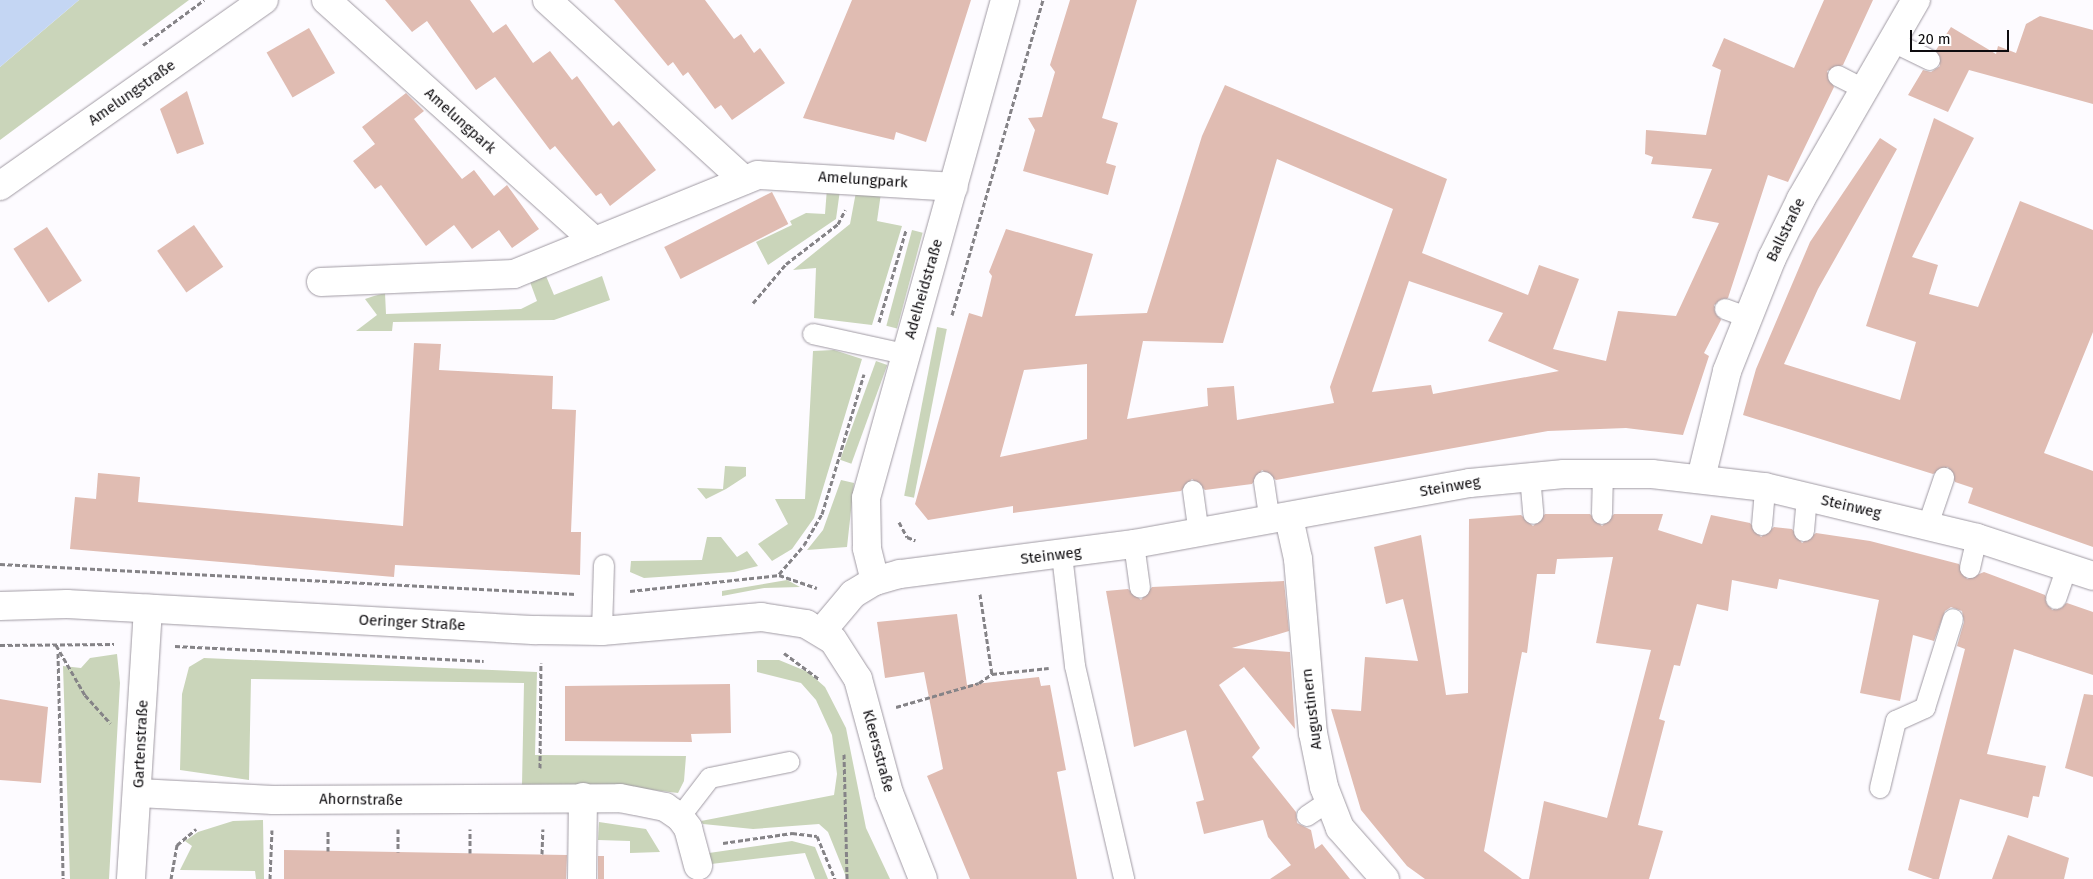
<!DOCTYPE html>
<meta charset="utf-8">
<style>
body{margin:0}
#map{position:relative;width:2093px;height:879px;overflow:hidden;background:#fdfbff;font-family:"Fira Sans",sans-serif}
div>[style]{position:absolute}
.green>*{inset:0;background:#cad5ba;transform-origin:0 0}
.water>*{inset:0;background:#c4d6f3}
.building>*{inset:0;background:#e0bcb2;transform-origin:0 0}
.path>*{height:3px;margin-top:-1.5px;transform-origin:0;background:repeating-linear-gradient(90deg,#858387 0 5px,transparent 0 7.5px)}
.roads{filter:drop-shadow(0 0 1px #a09aa3) drop-shadow(0 0 1px #a09aa3)}
.lane>*{height:20px;margin:-10px;padding:0 10px;transform-origin:10px;border-radius:10px;background:#fff}
.street>*{height:28px;margin:-14px;padding:0 14px;transform-origin:14px;border-radius:14px;background:#fff}
.secondary>*{height:28px;margin:-14px;padding:0 14px;transform-origin:14px;border-radius:14px;background:#fff}
span{translate:-50% -50%;white-space:nowrap;text-align:center;line-height:1.15;-webkit-text-stroke:4px #fff;paint-order:stroke}
.street-label{font-size:15px;color:#0e0c0f}
.scale{position:absolute;left:1910px;top:30px;width:99px;height:22px;box-sizing:border-box;border:2px solid #0e0c0f;border-top:0;padding-left:6px;font-size:15px;line-height:18px;white-space:nowrap;color:#0e0c0f;-webkit-text-stroke:4px #fff;paint-order:stroke}
</style>
<div id="map">
<div class="green">
<div style="clip-path:polygon(79px 0,189px 0,0 140px,0 67px)"></div>
<div style="clip-path:polygon(827px 188px,840px 190px,836px 219px,768px 265px,756px 242px,792px 225px,790px 221px,806px 213px,825px 214px)"></div>
<div style="clip-path:polygon(856px 192px,881px 193px,877px 221px,902px 226px,872px 325px,814px 318px,816px 268px,793px 270px,850px 224px)"></div>
<div style="left:912px;top:230px;width:11px;height:99px;rotate:15deg"></div>
<div style="clip-path:polygon(546px 276px,554px 295px,602px 276px,610px 300px,554px 320px,393px 322px,392px 331px,356px 331px,377px 315px,365px 299px,374px 296px,385px 293px,386px 314px,521px 309px,537px 301px,530px 282px)"></div>
<div style="left:937px;top:327px;width:10px;height:172px;rotate:11deg"></div>
<div style="clip-path:polygon(834px 350px,862px 359px,814px 518px,792px 549px,772px 561px,758px 544px,788px 524px,775px 499px,805px 499px,813px 351px)"></div>
<div style="left:876px;top:361px;width:12px;height:105px;rotate:20deg"></div>
<div style="clip-path:polygon(725px 466px,746px 467px,746px 476px,726px 489px,706px 499px,697px 488px,723px 489px)"></div>
<div style="clip-path:polygon(841px 480px,854px 483px,847px 547px,807px 550px,823px 530px)"></div>
<div style="clip-path:polygon(707px 537px,721px 537px,737px 557px,747px 551px,758px 566px,734px 572px,644px 578px,630px 572px,631px 561px,702px 560px)"></div>
<div style="clip-path:polygon(787px 580px,800px 587px,764px 588px,722px 596px,722px 591px)"></div>
<div style="clip-path:polygon(117px 654px,120px 683px,109px 879px,70px 879px,63px 666px,81px 668px,90px 658px)"></div>
<div style="clip-path:polygon(204px 658px,537px 672px,535px 755px,686px 756px,684px 781px,678px 793px,620px 786px,522px 785px,524px 683px,251px 679px,249px 780px,180px 770px,182px 694px,189px 667px)"></div>
<div style="clip-path:polygon(757px 660px,779px 660px,808px 672px,825px 687px,846px 728px,866px 828px,890px 879px,847px 879px,828px 832px,819px 824px,753px 829px,703px 824px,701px 821px,834px 795px,837px 774px,832px 735px,816px 700px,801px 683px,757px 672px)"></div>
<div style="clip-path:polygon(263px 820px,264px 879px,256px 879px,255px 871px,180px 870px,192px 846px,185px 841px,198px 832px,233px 821px)"></div>
<div style="clip-path:polygon(599px 822px,646px 829px,660px 852px,630px 853px,630px 841px,598px 840px)"></div>
<div style="clip-path:polygon(792px 841px,815px 847px,828px 879px,815px 879px,805px 853px,711px 864px,709px 853px)"></div>
</div>
<div class="water">
<div style="clip-path:polygon(0 0,79px 0,0 67px)"></div>
</div>
<div class="building">
<div style="clip-path:polygon(385px 0,470px 0,493px 33px,506px 24px,533px 63px,550px 51px,572px 80px,577px 76px,613px 126px,619px 121px,656px 170px,610px 206px,601px 193px,596px 196px,555px 146px,550px 150px,495px 77px,476px 90px,427px 21px,412px 32px)"></div>
<div style="clip-path:polygon(614px 0,705px 0,734px 39px,741px 34px,754px 53px,760px 48px,785px 83px,732px 120px,721px 105px,715px 109px,688px 72px,683px 76px,673px 62px,668px 66px)"></div>
<div style="clip-path:polygon(852px 0,971px 0,926px 142px,896px 132px,894px 140px,803px 118px)"></div>
<div style="clip-path:polygon(1070px 0,1137px 0,1102px 118px,1118px 123px,1106px 163px,1116px 166px,1108px 195px,1023px 171px,1035px 130px,1028px 118px,1042px 117px,1055px 72px,1050px 65px)"></div>
<div style="clip-path:polygon(evenodd,1824px 0,1873px 0,1843px 65px,1827px 71px,1834px 87px,1788px 182px,1768px 175px,1728px 298px,1714px 305px,1721px 320px,1704px 353px,1709px 356px,1683px 435px,1626px 428px,1548px 431px,1276px 480px,1262px 470px,1252px 484px,1205px 490px,1192px 479px,1181px 491px,1013px 513px,1013px 506px,928px 520px,915px 504px,969px 313px,982px 317px,992px 276px,989px 272px,1006px 229px,1093px 254px,1075px 316px,1147px 313px,1202px 136px,1225px 85px,1447px 179px,1422px 253px,1528px 295px,1539px 265px,1579px 279px,1553px 349px,1606px 361px,1618px 311px,1676px 316px,1719px 223px,1692px 218px,1712px 169px,1651px 164px,1653px 157px,1645px 154px,1646px 130px,1706px 135px,1721px 70px,1712px 66px,1724px 38px,1794px 68px,1824px 0,1277px 159px,1393px 209px,1330px 387px,1334px 403px,1237px 420px,1234px 386px,1207px 388px,1208px 406px,1127px 419px,1143px 341px,1223px 343px,1277px 159px,1824px 0,1409px 281px,1503px 313px,1488px 341px,1559px 371px,1433px 394px,1431px 385px,1372px 392px,1409px 281px,1824px 0,1087px 364px,1087px 439px,1000px 457px,1024px 370px,1087px 364px)"></div>
<div style="clip-path:polygon(2040px 16px,2093px 30px,2093px 104px,1969px 70px,1948px 112px,1908px 95px,1923px 70px,1931px 72px,1940px 66px,1936px 50px,1951px 27px,1996px 54px,1998px 46px,2016px 53px,2026px 24px)"></div>
<div style="left:309px;top:28px;width:52px;height:49px;rotate:60deg"></div>
<div style="clip-path:polygon(187px 91px,204px 144px,177px 154px,160px 109px)"></div>
<div style="clip-path:polygon(406px 93px,424px 111px,414px 119px,462px 179px,474px 170px,494px 196px,507px 185px,539px 229px,512px 248px,499px 230px,472px 249px,454px 225px,426px 246px,381px 185px,375px 189px,353px 161px,375px 144px,362px 127px)"></div>
<div style="clip-path:polygon(1934px 118px,1974px 138px,1912px 257px,1938px 265px,1929px 294px,1978px 307px,2020px 201px,2093px 230px,2093px 332px,2044px 453px,2093px 471px,2093px 547px,1968px 503px,1973px 488px,1955px 482px,1948px 467px,1933px 474px,1743px 415px,1756px 369px,1810px 242px,1880px 138px,1897px 149px,1818px 289px,1784px 364px,1900px 400px,1916px 342px,1866px 326px)"></div>
<div style="left:772px;top:192px;width:36px;height:121px;rotate:63deg"></div>
<div style="left:194px;top:225px;width:51px;height:45px;rotate:55deg"></div>
<div style="left:47px;top:227px;width:64px;height:40px;rotate:57deg"></div>
<div style="clip-path:polygon(414px 343px,441px 344px,439px 370px,553px 376px,552px 409px,576px 410px,571px 532px,581px 532px,580px 575px,395px 565px,394px 577px,70px 549px,75px 497px,96px 499px,98px 473px,140px 477px,138px 502px,403px 526px)"></div>
<div style="clip-path:polygon(1545px 514px,1590px 514px,1602px 526px,1614px 514px,1663px 514px,1658px 530px,1702px 544px,1711px 515px,1750px 523px,1761px 537px,1774px 527px,1792px 529px,1802px 543px,1816px 533px,1870px 541px,1959px 564px,1967px 579px,1984px 572px,2045px 595px,2052px 610px,2067px 603px,2093px 612px,2093px 675px,2014px 649px,1987px 754px,2046px 766px,2039px 797px,2033px 796px,2028px 818px,1960px 799px,1939px 879px,1933px 879px,1908px 870px,1965px 649px,1957px 646px,1964px 622px,1962px 611px,1951px 607px,1945px 611px,1934px 641px,1913px 635px,1900px 701px,1860px 693px,1879px 600px,1779px 579px,1777px 589px,1732px 580px,1728px 611px,1697px 604px,1680px 666px,1674px 665px,1659px 719px,1665px 721px,1638px 825px,1663px 831px,1649px 879px,1529px 879px,1544px 801px,1607px 818px,1651px 650px,1596px 643px,1613px 557px,1557px 559px,1555px 574px,1537px 574px,1527px 653px,1522px 652px,1484px 851px,1522px 879px,1425px 879px,1407px 866px,1361px 810px,1331px 709px,1361px 711px,1365px 657px,1418px 661px,1403px 599px,1386px 604px,1374px 547px,1421px 535px,1446px 695px,1468px 693px,1469px 519px,1521px 515px,1533px 526px)"></div>
<div style="clip-path:polygon(1284px 581px,1289px 631px,1232px 648px,1290px 652px,1295px 729px,1244px 667px,1219px 685px,1260px 748px,1252px 757px,1296px 812px,1297px 823px,1311px 830px,1315px 849px,1322px 844px,1350px 879px,1270px 879px,1291px 865px,1268px 837px,1263px 820px,1204px 834px,1196px 802px,1204px 800px,1186px 730px,1134px 747px,1106px 591px,1128px 589px,1141px 600px,1152px 587px)"></div>
<div style="clip-path:polygon(957px 614px,967px 685px,1039px 677px,1041px 686px,1050px 685px,1066px 770px,1057px 772px,1077px 879px,970px 879px,927px 776px,943px 769px,924px 672px,885px 678px,877px 622px)"></div>
<div style="clip-path:polygon(730px 684px,731px 733px,691px 734px,692px 742px,565px 741px,565px 686px)"></div>
<div style="clip-path:polygon(2084px 694px,2093px 695px,2093px 777px,2065px 768px)"></div>
<div style="clip-path:polygon(0 699px,48px 707px,41px 783px,0 780px)"></div>
<div style="clip-path:polygon(2008px 835px,2069px 858px,2064px 879px,1992px 879px)"></div>
<div style="clip-path:polygon(284px 850px,567px 855px,566px 879px,284px 879px)"></div>
<div style="left:598px;top:856px;width:6px;height:23px"></div>
</div>
<div class="path">
<div style="left:143px;top:45px;width:76px;rotate:-36.4deg"></div>
<div style="left:753px;top:303px;width:51px;rotate:-49.8deg"></div>
<div style="left:786px;top:264px;width:66px;rotate:-37.6deg"></div>
<div style="left:838px;top:224px;width:16px;rotate:-63deg"></div>
<div style="left:952px;top:315px;width:328px;rotate:-73.9deg"></div>
<div style="left:879px;top:322px;width:96px;rotate:-73.6deg"></div>
<div style="left:899px;top:522px;width:17px;rotate:62deg"></div>
<div style="left:907px;top:537px;width:9px;rotate:21deg"></div>
<div style="left:0;top:564px;width:577px;rotate:2.98deg"></div>
<div style="left:779px;top:574px;width:38px;rotate:-49deg"></div>
<div style="left:804px;top:545px;width:36px;rotate:-60deg"></div>
<div style="left:822px;top:514px;width:146px;rotate:-73.3deg"></div>
<div style="left:630px;top:591px;width:150px;rotate:-6.1deg"></div>
<div style="left:779px;top:575px;width:40px;rotate:18.9deg"></div>
<div style="left:980px;top:594px;width:81px;rotate:81.5deg"></div>
<div style="left:992px;top:674px;width:57px;rotate:-6deg"></div>
<div style="left:0;top:645px;width:114px;rotate:-0.5deg"></div>
<div style="left:56px;top:645px;width:58px;rotate:59.9deg"></div>
<div style="left:85px;top:695px;width:38px;rotate:48deg"></div>
<div style="left:175px;top:646px;width:309px;rotate:2.8deg"></div>
<div style="left:58px;top:653px;width:226px;rotate:88.7deg"></div>
<div style="left:784px;top:653px;width:44px;rotate:36.6deg"></div>
<div style="left:896px;top:707px;width:86px;rotate:-16.1deg"></div>
<div style="left:979px;top:683px;width:16px;rotate:-35deg"></div>
<div style="left:844px;top:754px;width:125px;rotate:88.6deg"></div>
<div style="left:540px;top:768px;width:105px;rotate:-89.5deg"></div>
<div style="left:398px;top:829px;width:23px;rotate:90deg"></div>
<div style="left:723px;top:843px;width:70px;rotate:-8.2deg"></div>
<div style="left:792px;top:833px;width:25px;rotate:7deg"></div>
<div style="left:817px;top:836px;width:47px;rotate:67.3deg"></div>
<div style="left:328px;top:851px;width:20px;rotate:-90deg"></div>
<div style="left:470px;top:853px;width:24px;rotate:-90deg"></div>
<div style="left:542px;top:854px;width:25px;rotate:-88deg"></div>
<div style="left:171px;top:879px;width:35px;rotate:-80deg"></div>
<div style="left:177px;top:845px;width:25px;rotate:-40deg"></div>
<div style="left:270px;top:879px;width:49px;rotate:-87.7deg"></div>
</div>
<div class="roads">
<div class="lane">
<div style="left:1893px;top:42px;width:41px;rotate:25.9deg"></div>
<div style="left:1838px;top:76px;width:29px;rotate:27deg"></div>
<div style="left:1725px;top:309px;width:23px;rotate:20deg"></div>
<div style="left:813px;top:334px;width:94px;rotate:12.3deg"></div>
<div style="left:1530px;top:476px;width:38px;rotate:85deg"></div>
<div style="left:1264px;top:482px;width:40px;rotate:81.5deg"></div>
<div style="left:1193px;top:491px;width:43px;rotate:82.1deg"></div>
<div style="left:1602px;top:514px;width:40px;rotate:-88.6deg"></div>
<div style="left:1762px;top:525px;width:38px;rotate:-85deg"></div>
<div style="left:1928px;top:525px;width:50px;rotate:-71.2deg"></div>
<div style="left:1804px;top:531px;width:34px;rotate:-85deg"></div>
<div style="left:1134px;top:544px;width:44px;rotate:82.2deg"></div>
<div style="left:1062px;top:555px;width:112px;rotate:83.3deg"></div>
<div style="left:1075px;top:666px;width:219px;rotate:77deg"></div>
<div style="left:1970px;top:568px;width:31px;rotate:-77deg"></div>
<div style="left:2056px;top:599px;width:34px;rotate:-71deg"></div>
<div style="left:602px;top:631px;width:66px;rotate:-88.3deg"></div>
<div style="left:1880px;top:788px;width:69px;rotate:-76.6deg"></div>
<div style="left:1896px;top:721px;width:32px;rotate:-24deg"></div>
<div style="left:1925px;top:708px;width:93px;rotate:-72.5deg"></div>
<div style="left:1307px;top:816px;width:25px;rotate:-34deg"></div>
<div style="left:680px;top:817px;width:49px;rotate:-52.4deg"></div>
<div style="left:710px;top:778px;width:81px;rotate:-11.4deg"></div>
</div>
<div class="street">
<div style="left:326px;top:0;width:361px;rotate:41.9deg"></div>
<div style="left:547px;top:0;width:267px;rotate:42.4deg"></div>
<div style="left:0;top:186px;width:323px;rotate:-35.2deg"></div>
<div style="left:321px;top:282px;width:193px;rotate:-2.4deg"></div>
<div style="left:514px;top:274px;width:263px;rotate:-22.1deg"></div>
<div style="left:758px;top:175px;width:196px;rotate:3.5deg"></div>
<div style="left:1701px;top:478px;width:110px;rotate:-76.3deg"></div>
<div style="left:1727px;top:371px;width:122px;rotate:-68.3deg"></div>
<div style="left:1772px;top:258px;width:66px;rotate:-63.8deg"></div>
<div style="left:1801px;top:199px;width:230px;rotate:-60deg"></div>
<div style="left:1289px;top:518px;width:42px;rotate:77.6deg"></div>
<div style="left:1298px;top:559px;width:175px;rotate:85.1deg"></div>
<div style="left:1313px;top:733px;width:55px;rotate:78.5deg"></div>
<div style="left:1324px;top:787px;width:44px;rotate:68.7deg"></div>
<div style="left:1340px;top:828px;width:68px;rotate:48.6deg"></div>
<div style="left:875px;top:581px;width:34px;rotate:-104deg"></div>
<div style="left:867px;top:548px;width:50px;rotate:-91.1deg"></div>
<div style="left:866px;top:498px;width:517px;rotate:-74.4deg"></div>
<div style="left:822px;top:631px;width:48px;rotate:-50deg"></div>
<div style="left:853px;top:594px;width:26px;rotate:-31deg"></div>
<div style="left:875px;top:581px;width:26px;rotate:-16deg"></div>
<div style="left:900px;top:574px;width:236px;rotate:-7.3deg"></div>
<div style="left:1134px;top:544px;width:341px;rotate:-10.3deg"></div>
<div style="left:1470px;top:483px;width:94px;rotate:-5.5deg"></div>
<div style="left:1564px;top:474px;width:88px"></div>
<div style="left:1652px;top:474px;width:114px;rotate:6.6deg"></div>
<div style="left:1765px;top:487px;width:218px;rotate:13.5deg"></div>
<div style="left:1977px;top:538px;width:122px;rotate:18.1deg"></div>
<div style="left:138px;top:793px;width:135px;rotate:3deg"></div>
<div style="left:273px;top:800px;width:347px;rotate:-0.3deg"></div>
<div style="left:620px;top:798px;width:46px;rotate:11.3deg"></div>
<div style="left:665px;top:807px;width:18px;rotate:34deg"></div>
<div style="left:680px;top:817px;width:14px;rotate:54deg"></div>
<div style="left:688px;top:828px;width:39px;rotate:75deg"></div>
<div style="left:131px;top:879px;width:271px;rotate:-86.4deg"></div>
<div style="left:582px;top:879px;width:82px;rotate:-89.3deg"></div>
</div>
<div class="secondary">
<div style="left:0;top:606px;width:67px;rotate:-1.7deg"></div>
<div style="left:67px;top:604px;width:470px;rotate:3.2deg"></div>
<div style="left:536px;top:630px;width:66px;rotate:0.9deg"></div>
<div style="left:602px;top:631px;width:160px;rotate:-5deg"></div>
<div style="left:761px;top:617px;width:46px;rotate:8.8deg"></div>
<div style="left:806px;top:624px;width:31px;rotate:31deg"></div>
<div style="left:833px;top:640px;width:46px;rotate:57.3deg"></div>
<div style="left:858px;top:679px;width:118px;rotate:74.8deg"></div>
<div style="left:889px;top:793px;width:92px;rotate:68.4deg"></div>
</div>
</div>
<div class="street-label">
<span style="left:132px;top:93px;rotate:-35deg">Amelungstraße</span>
<span style="left:460px;top:121px;rotate:42deg">Amelungpark</span>
<span style="left:863px;top:180px;rotate:4deg">Amelungpark</span>
<span style="left:1786px;top:230px;rotate:-64deg">Ballstraße</span>
<span style="left:924px;top:289px;rotate:-74deg">Adelheidstraße</span>
<span style="left:1450px;top:487px;rotate:-10deg">Steinweg</span>
<span style="left:1851px;top:507px;rotate:13deg">Steinweg</span>
<span style="left:1051px;top:556px;rotate:-7deg">Steinweg</span>
<span style="left:412px;top:623px;rotate:3deg">Oeringer Straße</span>
<span style="left:1312px;top:709px;rotate:-97deg">Augustinern</span>
<span style="left:141px;top:744px;rotate:-87deg">Gartenstraße</span>
<span style="left:878px;top:751px;rotate:75deg">Kleersstraße</span>
<span style="left:361px;top:800px;rotate:1deg">Ahornstraße</span>
</div>
<div class="scale">20 m</div>
</div>
